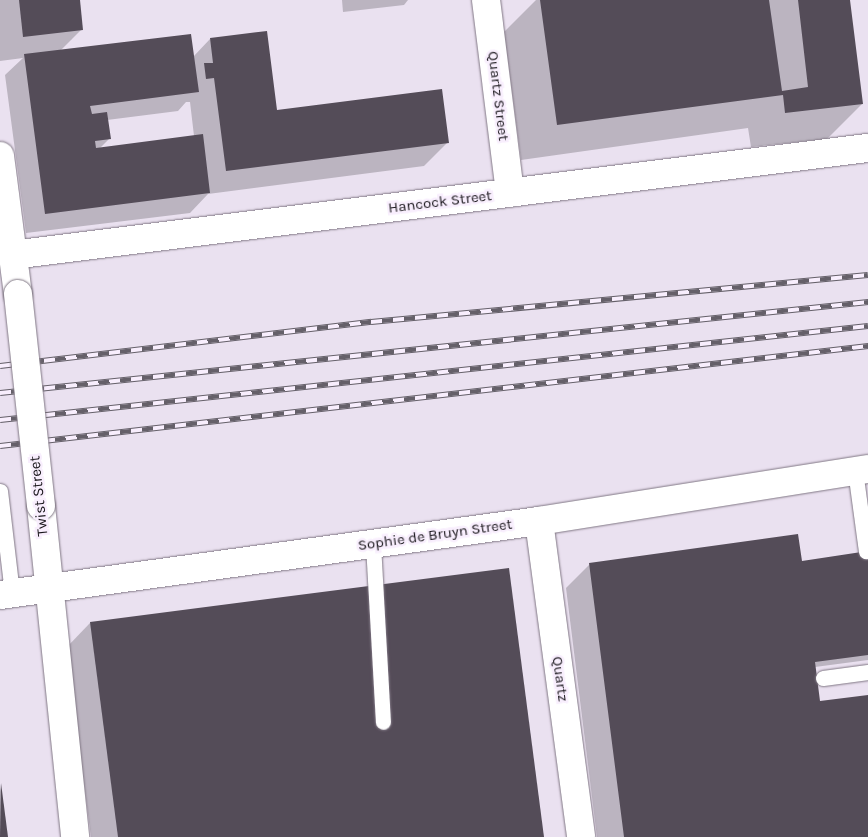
<!DOCTYPE html>
<style>
body{margin:0}
#map{position:relative;width:868px;height:837px;overflow:hidden;background:#eae1f0;font-family:Karla,sans-serif}
div>[style]{position:absolute}
.shadow>*{inset:0;background:#0003}
.building>*{inset:0;background:#544c58}
.roads{filter:drop-shadow(0 0 1px #807784) drop-shadow(0 0 1px #807784)}
.service>*{height:15px;margin:-7.5px;padding:0 7.5px;transform-origin:7.5px;border-radius:7.5px;background:#fff}
.minor>*{height:28px;margin:-14px;padding:0 14px;transform-origin:14px;border-radius:14px;background:#fff}
.rail>*{height:5.5px;margin-top:-2.75px;transform-origin:0;background:repeating-linear-gradient(90deg,#f8eefd 0 11px,#656069 0 22px);box-sizing:border-box;border-block:1px solid #656069}
.bridges{filter:drop-shadow(0 0 1px #807784) drop-shadow(0 0 1px #807784)}
.minor-bridge>*{height:28px;margin:-14px;padding:0 14px;transform-origin:14px;border-radius:14px;background:#fff}
span{translate:-50% -50%;white-space:nowrap;text-align:center;line-height:1.15;-webkit-text-stroke:5px #f8eefd;paint-order:stroke}
.street-label{font-size:15px;color:#19161b}
</style>
<div id="map">
<div class="shadow">
<div style="clip-path:polygon(evenodd,0 0,79px 0,82px 29px,60px 51px,193px 57px,210px 39px,276px 111px,448px 142px,424px 166px,208px 194px,190px 213px,26px 233px,5px 75px,23px 58px,0 61px,0 0,186px 102px,190px 102px,194px 136px,99px 149px,109px 139px,107px 120px,178px 111px,186px 102px)"></div>
<div style="clip-path:polygon(342px 0,408px 0,404px 5px,343px 12px)"></div>
<div style="clip-path:polygon(536px 0,849px 0,862px 104px,827px 139px,751px 147px,748px 128px,521px 160px,504px 32px)"></div>
<div style="clip-path:polygon(868px 552px,868px 660px,815px 667px,819px 703px,868px 697px,868px 837px,597px 837px,566px 588px,590px 564px,801px 564px)"></div>
<div style="clip-path:polygon(90px 623px,543px 837px,91px 837px,66px 648px)"></div>
<div style="clip-path:polygon(0 784px,7px 837px,0 837px)"></div>
</div>
<div class="building">
<div style="clip-path:polygon(19px 0,80px 0,83px 30px,23px 37px)"></div>
<div style="clip-path:polygon(540px 0,769px 0,782px 91px,808px 87px,798px 0,850px 0,863px 104px,785px 113px,783px 95px,557px 125px)"></div>
<div style="clip-path:polygon(267px 31px,277px 110px,442px 89px,449px 143px,226px 171px,214px 78px,206px 79px,204px 63px,213px 63px,210px 38px)"></div>
<div style="clip-path:polygon(191px 34px,199px 92px,90px 106px,92px 114px,107px 112px,111px 139px,95px 141px,96px 148px,203px 134px,210px 193px,45px 214px,24px 54px)"></div>
<div style="clip-path:polygon(798px 534px,802px 561px,868px 551px,868px 655px,815px 662px,820px 701px,868px 695px,868px 837px,624px 837px,589px 563px)"></div>
<div style="clip-path:polygon(509px 568px,544px 837px,118px 837px,90px 622px)"></div>
<div style="clip-path:polygon(1px 783px,8px 837px,0 837px)"></div>
</div>
<div class="roads">
<div class="service">
<div style="left:855px;top:470px;width:82px;rotate:82.3deg"></div>
<div style="left:0;top:491px;width:103px;rotate:83.3deg"></div>
<div style="left:373px;top:544px;width:178px;rotate:86.8deg"></div>
<div style="left:823px;top:678px;width:45px;rotate:-7.6deg"></div>
</div>
<div class="minor">
<div style="left:486px;top:0;width:194px;rotate:82.9deg"></div>
<div style="left:0;top:156px;width:139px;rotate:82.6deg"></div>
<div style="left:12px;top:255px;width:863px;rotate:-7.13deg"></div>
<div style="left:41px;top:506px;width:333px;rotate:84.1deg"></div>
<div style="left:539px;top:521px;width:319px;rotate:82.4deg"></div>
<div style="left:0;top:595px;width:544px;rotate:-7.82deg"></div>
<div style="left:539px;top:521px;width:333px;rotate:-9deg"></div>
</div>
</div>
<div class="rail">
<div style="left:0;top:366px;width:374px;rotate:-6.8deg"></div>
<div style="left:371px;top:322px;width:499px;rotate:-5.4deg"></div>
<div style="left:0;top:393px;width:873px;rotate:-5.98deg"></div>
<div style="left:0;top:420px;width:873px;rotate:-6.18deg"></div>
<div style="left:0;top:446px;width:874px;rotate:-6.57deg"></div>
</div>
<div class="bridges">
<div class="minor-bridge">
<div style="left:18px;top:294px;width:213px;rotate:83.8deg"></div>
</div>
</div>
<div class="street-label">
<span style="left:498px;top:96px;rotate:83deg">Quartz Street</span>
<span style="left:440px;top:202px;rotate:-7deg">Hancock Street</span>
<span style="left:39px;top:496px;rotate:-96deg">Twist Street</span>
<span style="left:435px;top:535px;rotate:-8deg">Sophie de Bruyn Street</span>
<span style="left:560px;top:679px;rotate:82deg">Quartz</span>
</div>
</div>
